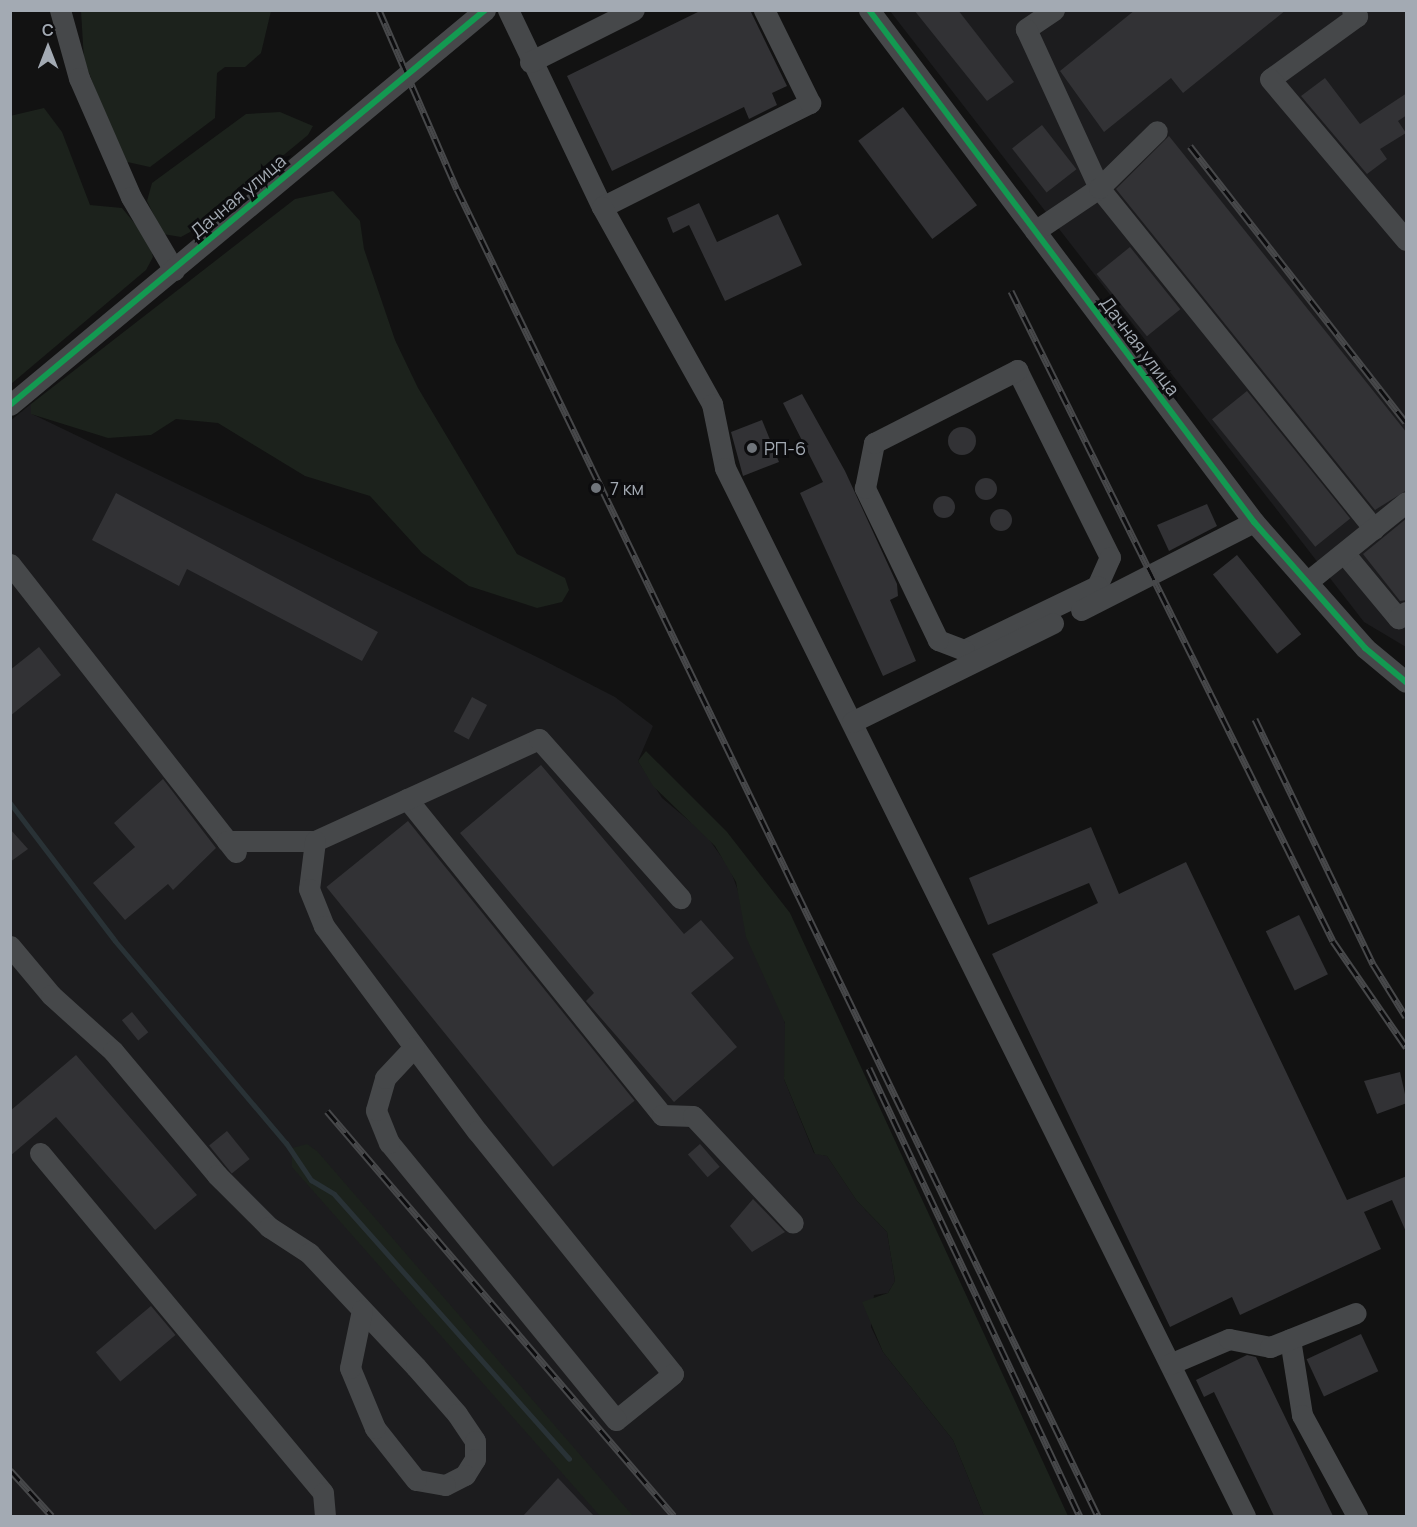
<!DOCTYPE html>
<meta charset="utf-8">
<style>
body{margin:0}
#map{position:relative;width:1417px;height:1527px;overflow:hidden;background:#121212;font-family:Manrope,sans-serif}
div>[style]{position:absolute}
.built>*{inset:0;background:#1c1c1e}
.green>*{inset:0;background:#1c221c}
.stream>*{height:5px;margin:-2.5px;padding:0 2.5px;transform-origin:2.5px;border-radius:2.5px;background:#293236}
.building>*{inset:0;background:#323235;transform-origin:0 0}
.round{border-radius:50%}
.minor>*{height:21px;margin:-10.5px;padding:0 10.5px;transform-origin:10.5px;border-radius:10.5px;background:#46484a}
.rail>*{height:7px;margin-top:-3.5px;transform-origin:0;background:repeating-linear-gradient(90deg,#0c0c0e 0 14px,#47484a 0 28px);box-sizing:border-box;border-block:2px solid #47484a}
.cycleway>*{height:6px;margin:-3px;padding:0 3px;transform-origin:3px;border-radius:3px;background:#139951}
.dots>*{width:16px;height:16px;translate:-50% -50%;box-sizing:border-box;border:3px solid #0c0c0e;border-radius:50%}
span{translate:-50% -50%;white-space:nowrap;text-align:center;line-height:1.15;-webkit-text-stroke:6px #0c0c0e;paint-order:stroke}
.street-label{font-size:18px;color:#a3aab3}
.poi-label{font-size:18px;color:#a3aab3}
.left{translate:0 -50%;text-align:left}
.frame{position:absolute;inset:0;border:12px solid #a3aab3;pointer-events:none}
.north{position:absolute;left:18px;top:18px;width:60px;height:60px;-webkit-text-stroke:4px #0c0c0e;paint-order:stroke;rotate:0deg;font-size:16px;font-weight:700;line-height:24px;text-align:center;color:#a3aab3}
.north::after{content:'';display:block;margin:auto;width:21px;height:27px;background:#a3aab3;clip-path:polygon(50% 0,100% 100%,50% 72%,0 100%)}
</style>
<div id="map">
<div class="built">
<div style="clip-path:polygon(890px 11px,1406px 11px,1406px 647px,1364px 622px)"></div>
<div style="clip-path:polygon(31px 404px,32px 414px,541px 659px,615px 697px,653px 726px,638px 761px,662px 798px,706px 835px,730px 869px,782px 1011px,788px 1037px,784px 1079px,814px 1153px,827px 1156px,857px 1201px,887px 1232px,895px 1281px,888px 1293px,874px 1295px,871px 1327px,883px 1352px,953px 1440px,984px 1516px,11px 1516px,10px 421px)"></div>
</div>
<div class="green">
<div style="clip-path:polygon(81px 11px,271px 11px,261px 53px,245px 67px,225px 67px,217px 73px,215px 118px,150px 167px,123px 161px,84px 60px)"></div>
<div style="clip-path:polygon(44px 108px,62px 132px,90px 205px,122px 208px,149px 241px,153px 257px,146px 270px,11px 384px,10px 116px)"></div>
<div style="clip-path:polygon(280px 112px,313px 126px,308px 135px,190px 232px,181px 237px,163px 234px,147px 201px,152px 183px,246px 114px)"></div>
<div style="clip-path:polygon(333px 191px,360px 221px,364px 249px,395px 340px,418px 388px,517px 554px,565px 578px,569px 590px,562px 602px,537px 608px,469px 586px,422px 553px,370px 496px,305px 476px,218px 423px,176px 419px,151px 435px,108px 438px,31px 414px,31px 404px,295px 199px)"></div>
<div style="clip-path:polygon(646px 751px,727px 832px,790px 913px,1068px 1516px,984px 1516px,953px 1440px,883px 1352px,862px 1302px,888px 1293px,895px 1281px,887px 1232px,857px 1201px,827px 1156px,815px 1154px,784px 1079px,785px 1023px,746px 937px,736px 882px,715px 846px,653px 786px,638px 761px)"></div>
<div style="clip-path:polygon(307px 1144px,317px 1151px,633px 1516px,600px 1516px,292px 1167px,292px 1148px)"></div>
</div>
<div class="stream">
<div style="left:10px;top:803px;width:173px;rotate:52.7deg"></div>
<div style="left:115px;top:941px;width:265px;rotate:49.8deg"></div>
<div style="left:286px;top:1143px;width:45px;rotate:56deg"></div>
<div style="left:311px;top:1180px;width:27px;rotate:31deg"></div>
<div style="left:334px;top:1194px;width:354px;rotate:48.4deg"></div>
</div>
<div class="building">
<div style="clip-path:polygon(702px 10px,750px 10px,787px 86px,772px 93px,777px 105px,749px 119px,744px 107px,612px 171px,567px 76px)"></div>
<div style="clip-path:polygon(914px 10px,958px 10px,1014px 82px,987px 101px)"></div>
<div style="clip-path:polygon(1135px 10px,1286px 10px,1183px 93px,1171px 78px,1104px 132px,1060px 71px)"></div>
<div style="clip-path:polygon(1325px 78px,1360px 124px,1407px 93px,1407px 115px,1398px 121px,1406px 133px,1380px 149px,1387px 159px,1367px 174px,1301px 96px)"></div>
<div style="left:903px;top:107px;width:123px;height:56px;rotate:53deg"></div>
<div style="left:1042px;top:125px;width:56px;height:38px;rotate:52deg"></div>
<div style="clip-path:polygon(1169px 136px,1407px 433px,1407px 490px,1375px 510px,1116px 189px)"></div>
<div style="clip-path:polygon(699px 203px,717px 242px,778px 214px,802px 265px,725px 301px,689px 225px,673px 233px,667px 218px)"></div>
<div style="left:1130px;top:247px;width:80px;height:43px;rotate:51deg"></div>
<div style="left:1247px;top:391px;width:164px;height:45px;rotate:51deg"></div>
<div style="clip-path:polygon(802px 394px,845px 471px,897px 584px,898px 596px,890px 600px,916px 661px,883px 676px,800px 493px,823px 482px,783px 403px)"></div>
<div style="clip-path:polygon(762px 420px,779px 462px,743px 476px,731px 432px)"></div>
<div class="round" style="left:948px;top:427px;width:28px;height:28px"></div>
<div class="round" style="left:975px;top:478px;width:22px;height:22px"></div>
<div style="clip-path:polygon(116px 493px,378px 632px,362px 661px,187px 569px,179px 586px,92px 540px)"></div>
<div class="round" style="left:933px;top:496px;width:22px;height:22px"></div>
<div style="clip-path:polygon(1207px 504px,1217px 526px,1169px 551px,1157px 525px)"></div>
<div class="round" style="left:990px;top:509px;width:22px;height:22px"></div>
<div style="clip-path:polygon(1407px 518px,1407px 600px,1400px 601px,1363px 554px)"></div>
<div style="left:1237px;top:555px;width:102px;height:31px;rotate:51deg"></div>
<div style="clip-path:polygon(39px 647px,61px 675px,10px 716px,10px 670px)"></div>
<div style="left:472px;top:697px;width:17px;height:39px;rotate:28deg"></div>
<div style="clip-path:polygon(541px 765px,684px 934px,701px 920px,734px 958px,691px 993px,737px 1047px,674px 1102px,586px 1001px,594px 993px,460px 833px)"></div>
<div style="clip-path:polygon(163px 779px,216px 848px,173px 890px,168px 884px,125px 920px,93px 883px,135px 847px,114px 823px)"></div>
<div style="left:408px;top:821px;width:360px;height:105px;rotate:51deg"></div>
<div style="clip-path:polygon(1091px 827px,1119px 894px,1186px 862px,1347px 1200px,1407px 1176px,1407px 1234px,1392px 1200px,1364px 1212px,1381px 1249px,1240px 1315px,1232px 1297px,1170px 1327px,992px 954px,1098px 903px,1089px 883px,988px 925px,969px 878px)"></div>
<div style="clip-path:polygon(10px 829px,28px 849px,10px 862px)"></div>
<div style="left:1299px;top:915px;width:66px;height:37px;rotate:64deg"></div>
<div style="left:132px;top:1012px;width:26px;height:13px;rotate:51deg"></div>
<div style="clip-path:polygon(76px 1055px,197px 1195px,155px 1230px,56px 1117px,10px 1156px,10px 1111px)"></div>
<div style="clip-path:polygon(1400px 1072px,1407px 1103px,1377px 1114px,1364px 1081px)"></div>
<div style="left:227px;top:1131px;width:36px;height:23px;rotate:51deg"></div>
<div style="left:700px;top:1144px;width:30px;height:16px;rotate:49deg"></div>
<div style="clip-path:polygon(753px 1199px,785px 1232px,752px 1252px,730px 1226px)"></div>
<div style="left:151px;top:1306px;width:38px;height:72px;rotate:50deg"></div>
<div style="left:1361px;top:1334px;width:41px;height:60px;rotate:65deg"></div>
<div style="clip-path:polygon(1247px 1355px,1256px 1357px,1333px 1516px,1274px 1516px,1214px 1392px,1204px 1397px,1196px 1380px)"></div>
<div style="clip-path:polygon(558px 1478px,594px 1516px,523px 1516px)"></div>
</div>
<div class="minor">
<div style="left:60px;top:10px;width:71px;rotate:74.4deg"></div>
<div style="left:79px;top:78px;width:130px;rotate:66.4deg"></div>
<div style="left:131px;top:197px;width:85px;rotate:59.5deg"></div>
<div style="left:508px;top:10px;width:218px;rotate:64.5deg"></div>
<div style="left:602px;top:207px;width:233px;rotate:-26.6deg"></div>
<div style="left:810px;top:103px;width:104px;rotate:-116.3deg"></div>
<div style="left:869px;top:10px;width:641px;rotate:53.06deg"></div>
<div style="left:1254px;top:522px;width:168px;rotate:48.6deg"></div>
<div style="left:1365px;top:648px;width:53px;rotate:39.7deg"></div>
<div style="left:1054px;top:10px;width:34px;rotate:146deg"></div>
<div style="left:1026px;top:29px;width:175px;rotate:65.3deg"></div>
<div style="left:1099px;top:188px;width:438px;rotate:51.1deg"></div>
<div style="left:1352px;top:10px;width:8px;rotate:50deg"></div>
<div style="left:1357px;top:16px;width:107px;rotate:144.1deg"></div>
<div style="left:1270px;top:79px;width:211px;rotate:49.8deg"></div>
<div style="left:530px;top:62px;width:116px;rotate:-26.6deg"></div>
<div style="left:602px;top:207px;width:226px;rotate:60.8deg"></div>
<div style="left:712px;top:404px;width:65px;rotate:78.5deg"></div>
<div style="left:725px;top:468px;width:1170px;rotate:63.61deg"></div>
<div style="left:1035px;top:231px;width:77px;rotate:-33.9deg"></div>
<div style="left:1099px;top:188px;width:81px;rotate:-44.5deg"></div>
<div style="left:1017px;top:370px;width:209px;rotate:63.6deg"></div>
<div style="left:1110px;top:557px;width:32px;rotate:114deg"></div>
<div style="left:1097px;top:586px;width:148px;rotate:154.3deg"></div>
<div style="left:964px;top:650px;width:28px;rotate:-159deg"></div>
<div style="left:938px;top:640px;width:169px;rotate:-115.7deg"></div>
<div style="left:865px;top:488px;width:46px;rotate:-78.7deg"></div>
<div style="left:874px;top:443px;width:161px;rotate:-27deg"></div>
<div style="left:10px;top:405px;width:618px;rotate:-39.75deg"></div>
<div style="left:1344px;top:553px;width:85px;rotate:50.3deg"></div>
<div style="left:1398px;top:618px;width:10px;rotate:-37deg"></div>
<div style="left:10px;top:564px;width:366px;rotate:51.9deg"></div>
<div style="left:1307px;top:582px;width:127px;rotate:-38.9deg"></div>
<div style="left:1081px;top:610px;width:194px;rotate:-27deg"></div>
<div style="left:852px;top:722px;width:224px;rotate:-26.2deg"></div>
<div style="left:407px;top:799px;width:406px;rotate:51.1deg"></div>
<div style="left:662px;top:1115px;width:31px;rotate:2deg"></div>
<div style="left:693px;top:1116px;width:146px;rotate:46.9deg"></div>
<div style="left:227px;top:841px;width:88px"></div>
<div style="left:315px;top:841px;width:246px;rotate:-24.5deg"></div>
<div style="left:539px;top:739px;width:213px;rotate:48.4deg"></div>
<div style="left:315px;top:841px;width:48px;rotate:97.1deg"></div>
<div style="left:309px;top:889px;width:40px;rotate:68deg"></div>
<div style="left:324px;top:926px;width:256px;rotate:53.3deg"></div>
<div style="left:477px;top:1131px;width:312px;rotate:51.1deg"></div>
<div style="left:673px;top:1374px;width:73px;rotate:141.1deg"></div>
<div style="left:616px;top:1420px;width:358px;rotate:-129.3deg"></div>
<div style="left:389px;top:1143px;width:35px;rotate:-112deg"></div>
<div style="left:376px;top:1110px;width:33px;rotate:-74deg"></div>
<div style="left:385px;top:1078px;width:42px;rotate:-46.9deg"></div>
<div style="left:10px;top:946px;width:64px;rotate:50.1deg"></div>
<div style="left:51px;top:995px;width:84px;rotate:42.1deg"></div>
<div style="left:113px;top:1051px;width:162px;rotate:50deg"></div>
<div style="left:217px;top:1175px;width:74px;rotate:45deg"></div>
<div style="left:269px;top:1227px;width:48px;rotate:33deg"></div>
<div style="left:309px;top:1253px;width:156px;rotate:46.8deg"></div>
<div style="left:416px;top:1367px;width:62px;rotate:48.9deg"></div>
<div style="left:457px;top:1414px;width:32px;rotate:56deg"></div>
<div style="left:475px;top:1441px;width:18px;rotate:90deg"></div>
<div style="left:475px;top:1459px;width:19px;rotate:122deg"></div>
<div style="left:465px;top:1475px;width:22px;rotate:153deg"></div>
<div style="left:445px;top:1485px;width:29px;rotate:-170deg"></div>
<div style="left:416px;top:1480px;width:66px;rotate:-128.3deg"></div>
<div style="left:375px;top:1428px;width:65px;rotate:-112.6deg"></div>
<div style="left:350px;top:1368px;width:59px;rotate:-78.3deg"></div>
<div style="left:40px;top:1153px;width:442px;rotate:50.2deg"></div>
<div style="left:323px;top:1493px;width:23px;rotate:85deg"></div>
<div style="left:1290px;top:1339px;width:77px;rotate:81deg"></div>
<div style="left:1302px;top:1415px;width:115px;rotate:61.4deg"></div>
<div style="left:1170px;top:1364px;width:64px;rotate:-23deg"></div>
<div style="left:1229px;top:1339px;width:42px;rotate:11deg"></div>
<div style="left:1270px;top:1347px;width:92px;rotate:-21.6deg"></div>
</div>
<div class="rail">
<div style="left:379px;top:10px;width:195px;rotate:66.5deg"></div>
<div style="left:457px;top:189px;width:1474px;rotate:64.22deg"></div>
<div style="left:1190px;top:146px;width:350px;rotate:52deg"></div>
<div style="left:1011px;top:291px;width:725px;rotate:63.65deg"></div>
<div style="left:1333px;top:941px;width:129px;rotate:55.4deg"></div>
<div style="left:1255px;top:719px;width:272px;rotate:64.3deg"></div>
<div style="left:1373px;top:964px;width:62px;rotate:58.1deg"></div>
<div style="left:869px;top:1068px;width:495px;rotate:64.8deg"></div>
<div style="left:327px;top:1111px;width:533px;rotate:49.41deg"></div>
<div style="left:10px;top:1470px;width:62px;rotate:47.6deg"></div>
</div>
<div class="cycleway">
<div style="left:869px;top:10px;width:641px;rotate:53.06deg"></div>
<div style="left:1254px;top:522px;width:168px;rotate:48.6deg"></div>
<div style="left:1365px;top:648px;width:53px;rotate:39.7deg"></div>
<div style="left:10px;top:405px;width:618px;rotate:-39.75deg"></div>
</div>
<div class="dots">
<div style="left:752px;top:448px;background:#70757b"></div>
<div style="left:596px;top:488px;background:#70757b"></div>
</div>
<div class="street-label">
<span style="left:238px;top:196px;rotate:-40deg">Дачная улица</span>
<span style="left:1140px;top:346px;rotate:53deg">Дачная улица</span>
</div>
<div class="poi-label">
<span class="left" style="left:764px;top:448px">РП-6</span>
<span class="left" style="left:610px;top:488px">7 км</span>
</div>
<div class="frame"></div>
<div class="north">С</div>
</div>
